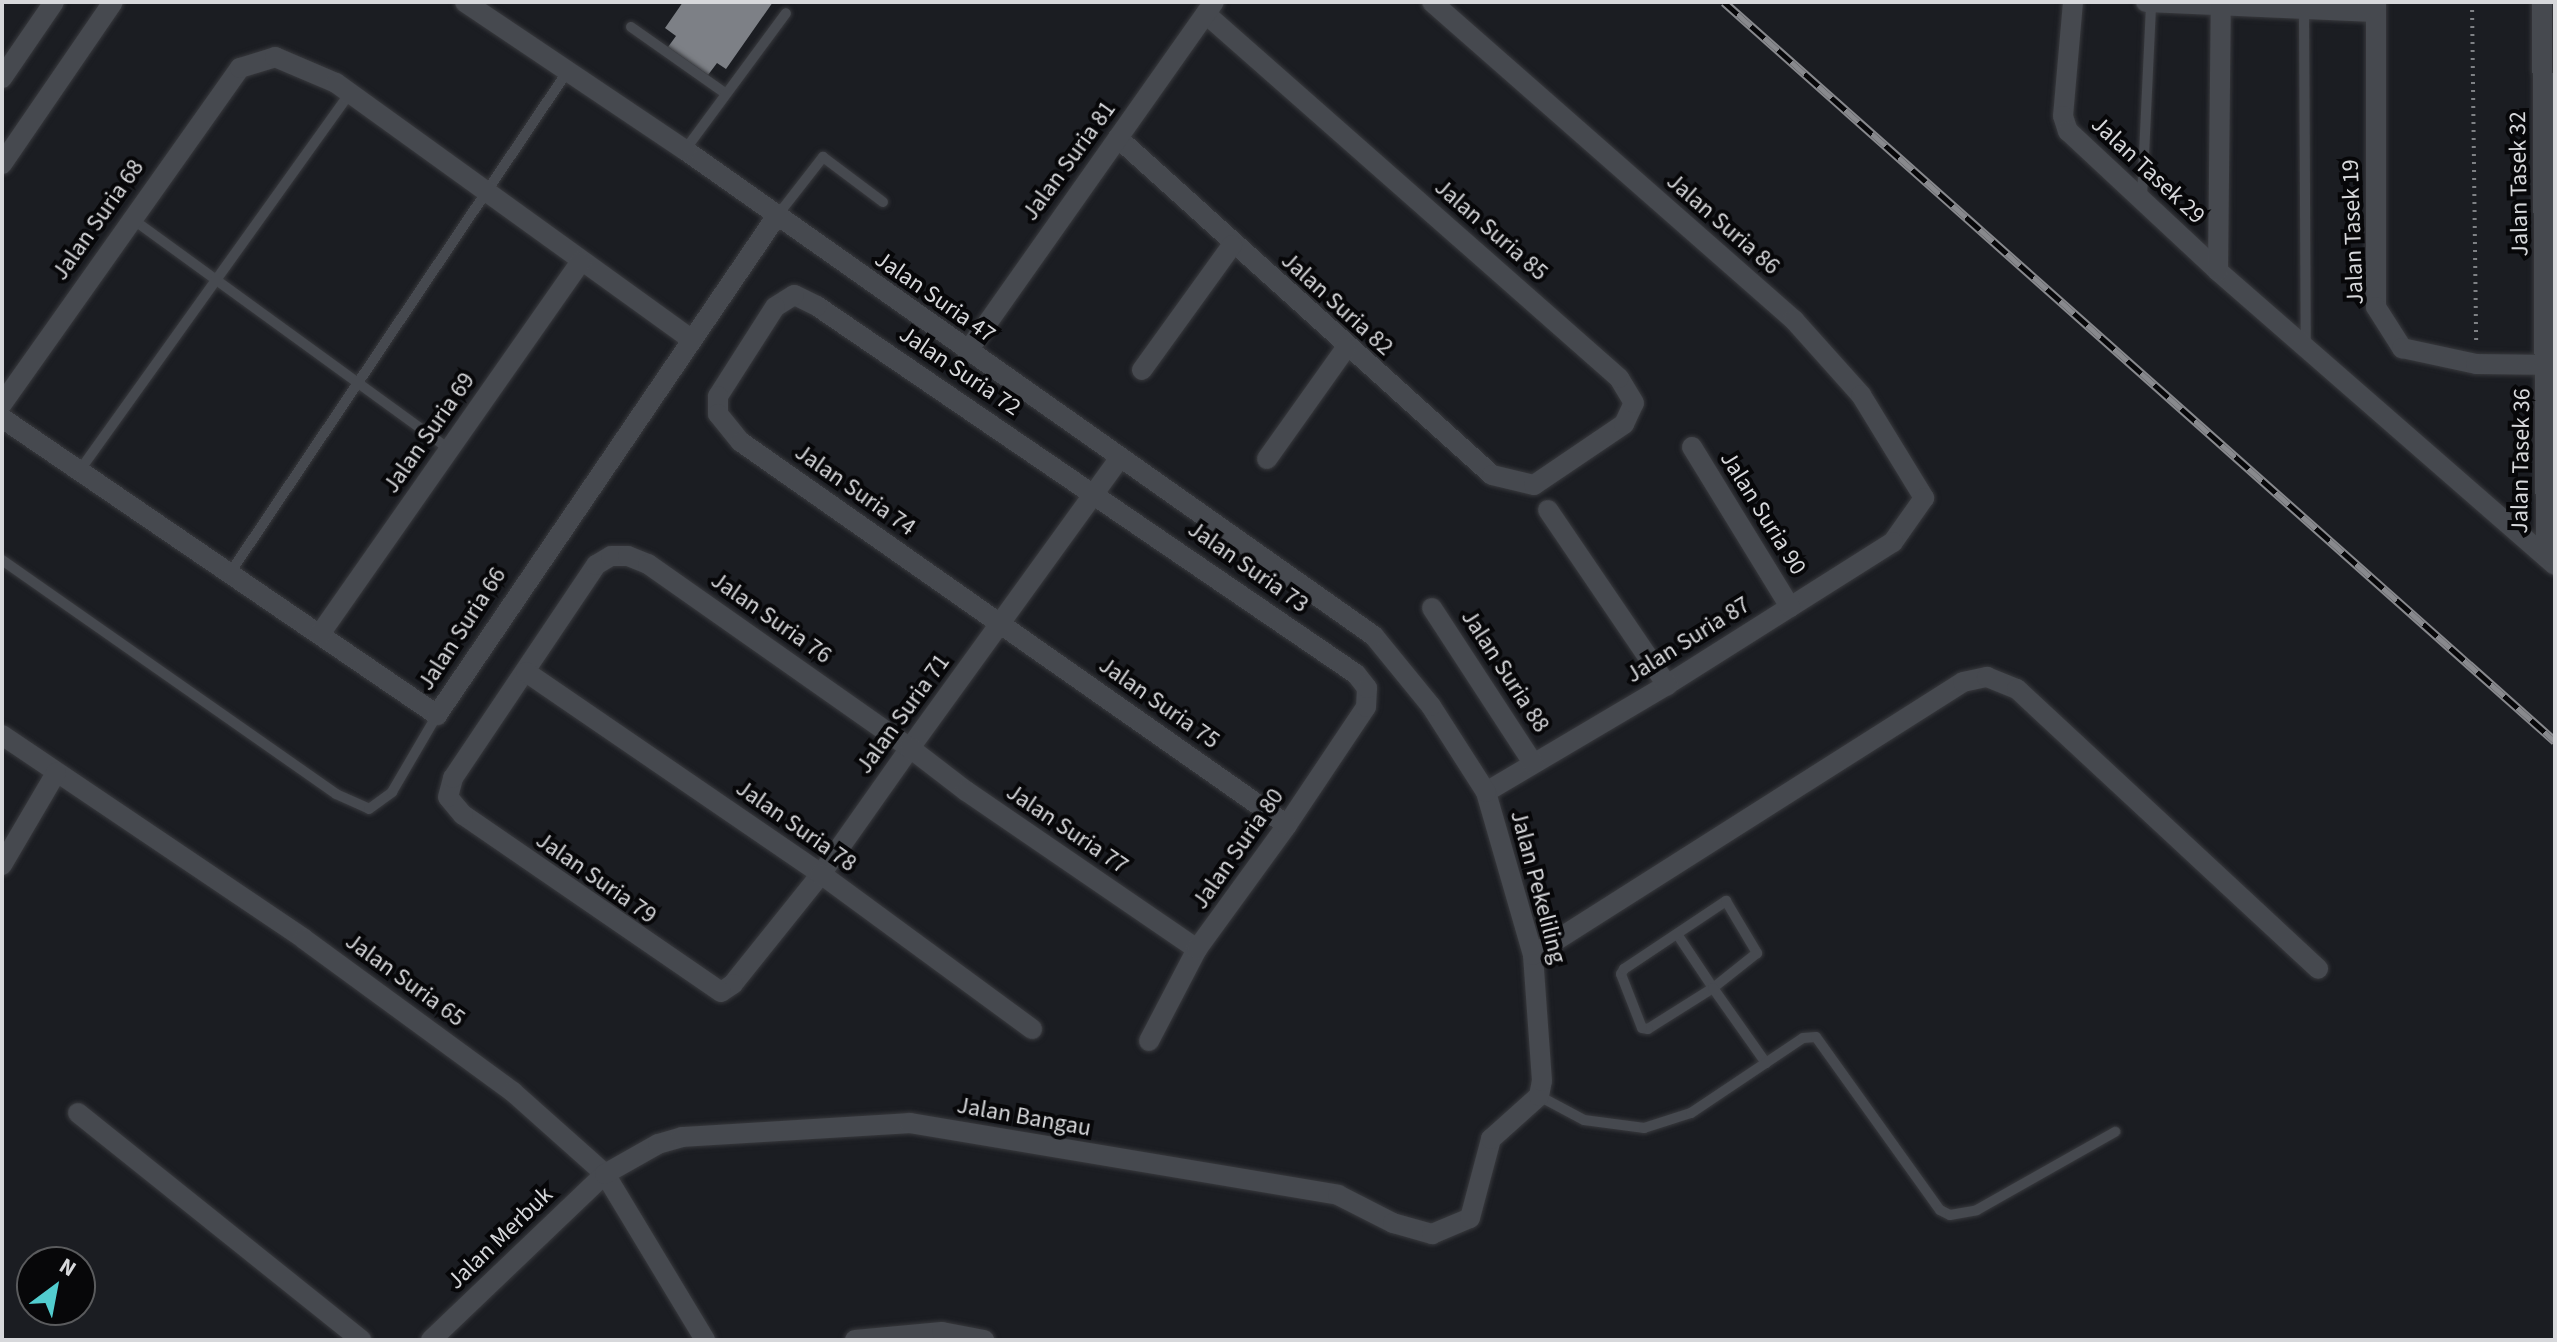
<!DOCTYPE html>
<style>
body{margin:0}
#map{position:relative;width:2557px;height:1342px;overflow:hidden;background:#1b1d22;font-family:"Source Sans 3",sans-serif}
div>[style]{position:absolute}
.building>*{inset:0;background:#7d8086}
.path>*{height:4px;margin-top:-2px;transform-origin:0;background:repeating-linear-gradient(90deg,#7f8185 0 2px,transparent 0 8px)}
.roads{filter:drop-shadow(0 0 2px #38393d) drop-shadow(0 0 2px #38393d)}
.service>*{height:10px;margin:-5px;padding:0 5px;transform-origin:5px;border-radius:5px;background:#46494f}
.minor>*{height:20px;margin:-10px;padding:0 10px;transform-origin:10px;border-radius:10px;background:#46494f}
.rail>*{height:9px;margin-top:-4.5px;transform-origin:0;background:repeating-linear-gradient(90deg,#070709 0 18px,#88898d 0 36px);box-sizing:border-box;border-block:2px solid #88898d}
span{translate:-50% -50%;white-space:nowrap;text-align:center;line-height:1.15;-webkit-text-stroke:8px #070709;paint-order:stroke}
.street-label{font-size:24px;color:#d7d8db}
.frame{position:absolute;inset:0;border:4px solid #d7d8db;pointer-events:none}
.north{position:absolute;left:16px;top:1246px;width:80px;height:80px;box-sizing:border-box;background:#070709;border:2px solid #5a5b5d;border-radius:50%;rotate:32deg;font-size:22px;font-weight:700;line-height:32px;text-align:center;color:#d7d8db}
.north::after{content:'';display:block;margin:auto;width:28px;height:36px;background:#52cdcf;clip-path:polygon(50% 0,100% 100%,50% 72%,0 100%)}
</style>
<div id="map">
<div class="building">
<div style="clip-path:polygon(683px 2px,773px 2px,726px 69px,717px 63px,708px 75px,668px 47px,676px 36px,665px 28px)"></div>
</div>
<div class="path">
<div style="left:2472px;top:2px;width:343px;rotate:89.3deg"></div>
</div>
<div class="roads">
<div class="service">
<div style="left:2304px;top:9px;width:336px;rotate:89.7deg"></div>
<div style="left:631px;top:27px;width:115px;rotate:35.1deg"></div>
<div style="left:685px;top:150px;width:170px;rotate:-53.6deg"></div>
<div style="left:2142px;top:197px;width:194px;rotate:-87.3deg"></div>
<div style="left:777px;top:216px;width:75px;rotate:-52.1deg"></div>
<div style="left:823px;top:157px;width:75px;rotate:36.9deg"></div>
<div style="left:131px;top:218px;width:393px;rotate:36deg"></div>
<div style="left:80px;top:470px;width:464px;rotate:-54.4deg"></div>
<div style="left:2px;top:560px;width:408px;rotate:35deg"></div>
<div style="left:336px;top:794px;width:36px;rotate:24deg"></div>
<div style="left:369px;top:809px;width:29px;rotate:-36deg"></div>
<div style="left:392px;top:792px;width:89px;rotate:-59.7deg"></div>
<div style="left:230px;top:573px;width:604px;rotate:-56.07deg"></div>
<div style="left:1677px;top:934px;width:65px;rotate:56.3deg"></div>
<div style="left:1713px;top:988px;width:77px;rotate:147.8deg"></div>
<div style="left:1648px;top:1029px;width:6px;rotate:-171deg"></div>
<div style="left:1642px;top:1028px;width:58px;rotate:-111.3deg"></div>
<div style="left:1621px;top:974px;width:6px;rotate:-59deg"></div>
<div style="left:1624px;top:969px;width:123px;rotate:-33.7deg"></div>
<div style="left:1726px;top:901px;width:61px;rotate:59.2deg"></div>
<div style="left:1757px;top:953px;width:56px;rotate:141.5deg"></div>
<div style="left:1713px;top:988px;width:92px;rotate:54.8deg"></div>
<div style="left:1539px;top:1096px;width:51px;rotate:28.1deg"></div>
<div style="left:1584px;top:1120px;width:61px;rotate:7.6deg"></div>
<div style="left:1644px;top:1128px;width:49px;rotate:-17.7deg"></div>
<div style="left:1691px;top:1113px;width:135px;rotate:-33.8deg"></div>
<div style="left:1803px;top:1038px;width:13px;rotate:-4deg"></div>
<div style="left:1816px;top:1037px;width:213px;rotate:54.4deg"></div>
<div style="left:1940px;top:1210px;width:11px;rotate:27deg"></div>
<div style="left:1950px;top:1215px;width:27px;rotate:-10deg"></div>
<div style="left:1977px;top:1210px;width:159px;rotate:-29.5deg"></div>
</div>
<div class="minor">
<div style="left:1432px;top:2px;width:482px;rotate:41.3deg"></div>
<div style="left:1794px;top:320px;width:101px;rotate:48.2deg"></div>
<div style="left:1861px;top:395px;width:121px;rotate:58.5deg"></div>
<div style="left:1924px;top:498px;width:54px;rotate:125.2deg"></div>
<div style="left:1893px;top:542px;width:267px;rotate:147.7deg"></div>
<div style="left:1667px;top:685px;width:210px;rotate:149.4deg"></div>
<div style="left:2073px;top:2px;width:114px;rotate:95deg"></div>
<div style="left:2063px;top:116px;width:16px;rotate:72deg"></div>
<div style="left:2068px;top:131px;width:205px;rotate:43deg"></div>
<div style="left:2218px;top:271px;width:447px;rotate:41.1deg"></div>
<div style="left:2146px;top:2px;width:230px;rotate:2.5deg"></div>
<div style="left:2376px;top:2px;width:305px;rotate:90deg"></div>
<div style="left:2376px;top:307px;width:49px;rotate:57.6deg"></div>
<div style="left:2402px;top:348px;width:76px;rotate:12.2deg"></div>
<div style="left:2476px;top:364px;width:79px;rotate:0.7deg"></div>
<div style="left:2542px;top:2px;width:555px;rotate:89.59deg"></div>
<div style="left:2px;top:78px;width:92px;rotate:-55.6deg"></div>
<div style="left:1118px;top:138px;width:503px;rotate:42.02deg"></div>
<div style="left:1492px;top:475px;width:43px;rotate:13.4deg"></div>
<div style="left:1534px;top:485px;width:109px;rotate:-34.1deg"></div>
<div style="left:1624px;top:424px;width:23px;rotate:-65deg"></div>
<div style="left:1634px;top:403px;width:29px;rotate:-121deg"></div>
<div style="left:1619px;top:378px;width:551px;rotate:-138.61deg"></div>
<div style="left:2px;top:164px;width:196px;rotate:-55.6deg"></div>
<div style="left:2218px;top:271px;width:266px;rotate:-89.4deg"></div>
<div style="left:967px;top:352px;width:428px;rotate:-54.8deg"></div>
<div style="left:1142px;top:370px;width:154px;rotate:-54.2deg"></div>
<div style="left:2px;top:404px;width:412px;rotate:-54.7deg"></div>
<div style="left:240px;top:68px;width:37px;rotate:-17deg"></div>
<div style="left:275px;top:57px;width:66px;rotate:23.1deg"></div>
<div style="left:336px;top:83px;width:438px;rotate:35.8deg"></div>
<div style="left:2px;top:418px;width:527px;rotate:34.32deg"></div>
<div style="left:437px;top:715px;width:602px;rotate:-55.76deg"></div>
<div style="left:1692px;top:447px;width:188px;rotate:58.5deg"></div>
<div style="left:1119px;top:459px;width:357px;rotate:125.9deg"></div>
<div style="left:910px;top:748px;width:154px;rotate:125.2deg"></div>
<div style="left:821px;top:874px;width:141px;rotate:128.7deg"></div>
<div style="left:733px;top:984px;width:14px;rotate:146deg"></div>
<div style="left:721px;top:992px;width:313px;rotate:-145.5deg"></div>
<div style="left:463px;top:815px;width:23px;rotate:-130deg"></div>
<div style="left:448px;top:797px;width:20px;rotate:-75deg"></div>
<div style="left:453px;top:778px;width:257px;rotate:-56.1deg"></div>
<div style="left:596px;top:565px;width:17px;rotate:-31deg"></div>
<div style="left:611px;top:556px;width:17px"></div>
<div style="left:628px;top:556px;width:22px;rotate:22deg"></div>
<div style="left:648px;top:564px;width:320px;rotate:35.1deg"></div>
<div style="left:910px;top:748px;width:71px;rotate:37.5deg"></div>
<div style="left:966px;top:791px;width:280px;rotate:34.4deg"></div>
<div style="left:1267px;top:459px;width:136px;rotate:-54.6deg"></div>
<div style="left:1548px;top:510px;width:212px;rotate:55.8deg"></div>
<div style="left:1432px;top:608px;width:185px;rotate:56.9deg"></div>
<div style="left:320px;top:634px;width:454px;rotate:-55deg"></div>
<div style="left:526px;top:672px;width:358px;rotate:34.4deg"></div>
<div style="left:821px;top:874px;width:262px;rotate:36.3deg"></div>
<div style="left:2px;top:735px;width:364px;rotate:34deg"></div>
<div style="left:304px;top:939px;width:259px;rotate:36.2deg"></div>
<div style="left:513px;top:1092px;width:123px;rotate:41.7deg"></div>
<div style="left:605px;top:1174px;width:194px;rotate:58.9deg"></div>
<div style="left:2px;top:865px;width:107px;rotate:-59.6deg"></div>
<div style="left:1533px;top:955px;width:509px;rotate:-32.41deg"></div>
<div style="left:1963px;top:682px;width:25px;rotate:-12deg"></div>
<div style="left:1987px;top:677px;width:32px;rotate:22deg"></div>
<div style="left:2017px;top:689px;width:411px;rotate:42.9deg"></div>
<div style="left:1149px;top:1041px;width:104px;rotate:-62.4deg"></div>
<div style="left:1197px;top:949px;width:153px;rotate:-54deg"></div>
<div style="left:1287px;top:825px;width:142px;rotate:-56.2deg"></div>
<div style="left:1366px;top:707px;width:19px;rotate:-87deg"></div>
<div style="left:1367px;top:688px;width:18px;rotate:-128deg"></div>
<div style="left:1356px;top:674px;width:653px;rotate:-145.68deg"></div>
<div style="left:817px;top:306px;width:25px;rotate:-154deg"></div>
<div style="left:794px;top:295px;width:22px;rotate:148deg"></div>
<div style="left:775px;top:307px;width:106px;rotate:122.6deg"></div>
<div style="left:718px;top:396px;width:18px;rotate:90deg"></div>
<div style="left:718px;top:414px;width:36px;rotate:51deg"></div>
<div style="left:741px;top:442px;width:667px;rotate:35.05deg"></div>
<div style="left:78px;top:1113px;width:363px;rotate:38.7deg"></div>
<div style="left:431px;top:1340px;width:240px;rotate:-43.7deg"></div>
<div style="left:605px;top:1174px;width:61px;rotate:-29.5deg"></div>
<div style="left:658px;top:1144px;width:25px;rotate:-16deg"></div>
<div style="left:682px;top:1137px;width:228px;rotate:-3.5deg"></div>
<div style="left:910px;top:1123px;width:434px;rotate:9.5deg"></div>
<div style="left:1338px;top:1195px;width:62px;rotate:27deg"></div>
<div style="left:1393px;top:1223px;width:41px;rotate:15.8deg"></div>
<div style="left:1432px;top:1234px;width:41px;rotate:-22.8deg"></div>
<div style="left:1470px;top:1218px;width:82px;rotate:-75.1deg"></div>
<div style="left:1491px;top:1139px;width:64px;rotate:-41.9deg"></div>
<div style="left:1539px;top:1096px;width:15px;rotate:-79deg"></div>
<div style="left:1542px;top:1081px;width:126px;rotate:-94.1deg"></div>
<div style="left:1533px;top:955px;width:170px;rotate:-106.1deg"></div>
<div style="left:1486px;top:792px;width:102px;rotate:-122.6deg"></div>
<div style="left:1431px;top:706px;width:90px;rotate:-129.2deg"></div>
<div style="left:1374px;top:636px;width:843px;rotate:-144.8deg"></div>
<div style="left:685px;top:150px;width:265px;rotate:-146.1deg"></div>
<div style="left:855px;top:1340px;width:87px;rotate:-5.3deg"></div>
<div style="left:942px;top:1332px;width:43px;rotate:10.8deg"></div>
</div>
</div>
<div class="rail">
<div style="left:1724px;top:2px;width:1112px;rotate:41.65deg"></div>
</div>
<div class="street-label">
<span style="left:1069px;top:161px;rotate:-54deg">Jalan Suria 81</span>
<span style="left:2148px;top:170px;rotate:43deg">Jalan Tasek 29</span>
<span style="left:2519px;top:184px;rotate:-91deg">Jalan Tasek 32</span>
<span style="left:98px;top:220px;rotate:-55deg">Jalan Suria 68</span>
<span style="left:1723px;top:224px;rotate:41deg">Jalan Suria 86</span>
<span style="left:1491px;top:230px;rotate:41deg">Jalan Suria 85</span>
<span style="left:2353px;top:232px;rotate:-92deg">Jalan Tasek 19</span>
<span style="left:935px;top:297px;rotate:35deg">Jalan Suria 47</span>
<span style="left:1337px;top:304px;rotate:42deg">Jalan Suria 82</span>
<span style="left:960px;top:371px;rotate:34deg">Jalan Suria 72</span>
<span style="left:429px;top:433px;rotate:-55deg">Jalan Suria 69</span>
<span style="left:2521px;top:461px;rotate:-89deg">Jalan Tasek 36</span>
<span style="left:855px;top:490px;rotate:35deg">Jalan Suria 74</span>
<span style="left:1763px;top:513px;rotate:58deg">Jalan Suria 90</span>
<span style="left:1248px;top:567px;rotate:35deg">Jalan Suria 73</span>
<span style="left:771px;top:618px;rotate:35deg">Jalan Suria 76</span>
<span style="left:462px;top:629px;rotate:-57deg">Jalan Suria 66</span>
<span style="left:1688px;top:640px;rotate:-32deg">Jalan Suria 87</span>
<span style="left:1505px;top:671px;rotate:57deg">Jalan Suria 88</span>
<span style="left:1159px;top:703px;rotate:35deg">Jalan Suria 75</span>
<span style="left:903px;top:714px;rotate:-54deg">Jalan Suria 71</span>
<span style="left:796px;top:826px;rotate:35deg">Jalan Suria 78</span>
<span style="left:1067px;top:829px;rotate:34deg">Jalan Suria 77</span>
<span style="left:1238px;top:849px;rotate:-55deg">Jalan Suria 80</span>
<span style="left:596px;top:878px;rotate:35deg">Jalan Suria 79</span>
<span style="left:1538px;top:887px;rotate:75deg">Jalan Pekeliling</span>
<span style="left:405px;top:980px;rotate:36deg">Jalan Suria 65</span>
<span style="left:1024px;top:1117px;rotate:10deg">Jalan Bangau</span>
<span style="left:500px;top:1238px;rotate:-44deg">Jalan Merbuk</span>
</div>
<div class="frame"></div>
<div class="north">N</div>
</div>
